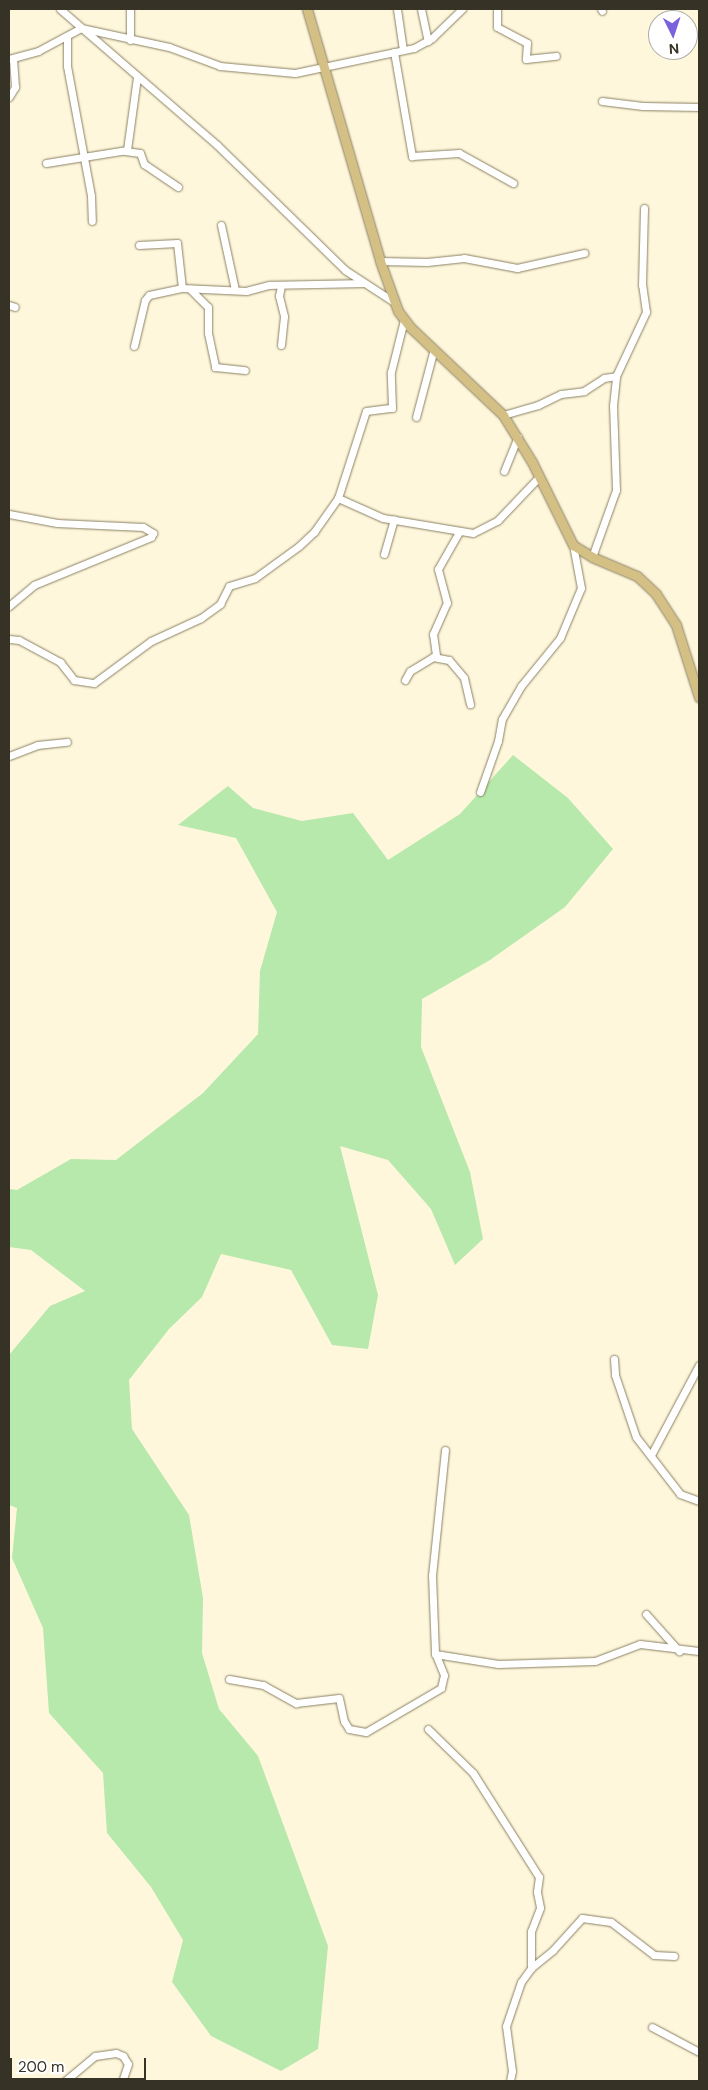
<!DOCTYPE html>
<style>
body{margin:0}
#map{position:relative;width:708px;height:2090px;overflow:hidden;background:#fff7dc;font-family:"DM Sans",sans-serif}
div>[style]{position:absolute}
.green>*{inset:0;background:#b6e9ab}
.roads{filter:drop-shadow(0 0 1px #8a8163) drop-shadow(0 0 1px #8a8163)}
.minor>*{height:7px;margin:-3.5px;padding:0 3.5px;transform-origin:3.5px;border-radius:3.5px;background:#fff}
.major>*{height:9px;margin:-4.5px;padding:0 4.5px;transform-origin:4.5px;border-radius:4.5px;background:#d4bf85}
span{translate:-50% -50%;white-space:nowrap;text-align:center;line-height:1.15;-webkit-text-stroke:4px #fff;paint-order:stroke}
.frame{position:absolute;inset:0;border:10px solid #363225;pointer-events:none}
.north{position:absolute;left:648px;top:10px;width:50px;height:50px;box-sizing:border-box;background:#fff;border:1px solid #afada8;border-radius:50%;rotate:176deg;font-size:14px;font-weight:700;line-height:20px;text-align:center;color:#363225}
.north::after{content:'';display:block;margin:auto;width:18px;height:22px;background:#7c61dc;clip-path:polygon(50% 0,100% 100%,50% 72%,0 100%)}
.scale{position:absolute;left:10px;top:2058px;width:136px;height:22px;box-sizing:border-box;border:2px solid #363225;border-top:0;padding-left:6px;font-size:15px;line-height:18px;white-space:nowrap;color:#363225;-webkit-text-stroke:4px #fff;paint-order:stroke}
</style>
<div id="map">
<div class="green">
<div style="clip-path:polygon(513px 755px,568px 798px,613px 849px,565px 907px,490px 960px,422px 999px,421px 1047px,470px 1172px,483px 1239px,455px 1265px,431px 1209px,388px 1160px,340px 1146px,378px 1295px,368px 1349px,332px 1345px,291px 1270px,221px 1254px,202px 1297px,169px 1329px,129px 1380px,132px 1429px,189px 1515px,203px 1598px,202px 1653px,219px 1709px,258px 1756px,328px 1946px,318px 2049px,281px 2071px,211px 2036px,172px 1982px,183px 1940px,151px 1887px,107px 1833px,103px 1773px,49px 1713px,43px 1628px,12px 1558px,17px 1508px,9px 1505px,9px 1355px,50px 1306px,85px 1291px,31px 1250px,9px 1247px,9px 1189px,17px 1190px,71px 1159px,116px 1160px,203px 1093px,258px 1034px,260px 971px,277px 912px,236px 838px,178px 825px,228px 786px,253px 808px,302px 821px,353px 813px,388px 860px,460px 814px)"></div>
</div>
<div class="roads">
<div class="minor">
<div style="left:60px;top:9px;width:208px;rotate:40.9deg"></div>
<div style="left:217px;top:145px;width:179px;rotate:44.3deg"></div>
<div style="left:345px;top:270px;width:59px;rotate:33.1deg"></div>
<div style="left:397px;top:9px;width:41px;rotate:81.7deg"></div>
<div style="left:421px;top:9px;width:33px;rotate:78deg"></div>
<div style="left:497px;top:9px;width:18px;rotate:90deg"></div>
<div style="left:497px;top:27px;width:34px;rotate:28deg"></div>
<div style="left:527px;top:43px;width:16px;rotate:94deg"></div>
<div style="left:526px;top:59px;width:30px;rotate:-6deg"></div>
<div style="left:601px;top:9px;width:2px;rotate:63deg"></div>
<div style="left:67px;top:36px;width:30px;rotate:90deg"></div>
<div style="left:67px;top:66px;width:132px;rotate:79.5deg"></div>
<div style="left:91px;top:196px;width:25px;rotate:88deg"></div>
<div style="left:130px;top:40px;width:31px;rotate:-90deg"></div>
<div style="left:394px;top:52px;width:106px;rotate:80.2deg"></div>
<div style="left:412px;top:156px;width:47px;rotate:-3.7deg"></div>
<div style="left:459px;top:153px;width:62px;rotate:29.1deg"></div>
<div style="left:9px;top:59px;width:30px;rotate:-15deg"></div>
<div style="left:38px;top:51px;width:49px;rotate:-28.1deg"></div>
<div style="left:81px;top:28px;width:90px;rotate:12.2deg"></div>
<div style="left:169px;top:47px;width:54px;rotate:20.4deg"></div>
<div style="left:220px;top:66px;width:75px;rotate:5.3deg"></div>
<div style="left:295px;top:73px;width:122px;rotate:-11.9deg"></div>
<div style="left:414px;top:48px;width:21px;rotate:-29deg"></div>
<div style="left:432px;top:38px;width:42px;rotate:-44deg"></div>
<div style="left:9px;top:97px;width:12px;rotate:-59deg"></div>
<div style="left:15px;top:87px;width:28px;rotate:-94deg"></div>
<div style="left:602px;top:101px;width:41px;rotate:7deg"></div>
<div style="left:643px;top:106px;width:56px;rotate:1deg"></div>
<div style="left:125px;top:151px;width:15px;rotate:8deg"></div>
<div style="left:140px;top:153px;width:12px;rotate:70deg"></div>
<div style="left:144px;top:164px;width:41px;rotate:34.1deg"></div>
<div style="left:46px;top:163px;width:82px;rotate:-9.1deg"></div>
<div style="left:127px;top:150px;width:74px;rotate:-82.2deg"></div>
<div style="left:221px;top:225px;width:66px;rotate:77.8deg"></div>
<div style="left:139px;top:245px;width:38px;rotate:-3deg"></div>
<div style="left:177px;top:243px;width:45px;rotate:83.7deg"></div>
<div style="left:380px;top:261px;width:47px;rotate:1.2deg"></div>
<div style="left:427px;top:262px;width:37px;rotate:-6deg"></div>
<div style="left:464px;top:258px;width:54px;rotate:10.7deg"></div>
<div style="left:517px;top:268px;width:69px;rotate:-12.6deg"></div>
<div style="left:190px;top:289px;width:25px;rotate:45deg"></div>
<div style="left:208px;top:307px;width:26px;rotate:90deg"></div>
<div style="left:208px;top:333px;width:35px;rotate:78deg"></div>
<div style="left:215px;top:367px;width:30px;rotate:6deg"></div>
<div style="left:9px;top:305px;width:6px;rotate:18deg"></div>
<div style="left:281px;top:345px;width:29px;rotate:-84deg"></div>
<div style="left:284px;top:316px;width:21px;rotate:-104deg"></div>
<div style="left:279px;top:296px;width:10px;rotate:-79deg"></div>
<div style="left:134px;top:346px;width:47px;rotate:-76.6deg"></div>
<div style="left:145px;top:300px;width:6px;rotate:-51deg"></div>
<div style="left:149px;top:295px;width:34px;rotate:-12deg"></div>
<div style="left:182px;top:288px;width:64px;rotate:2.7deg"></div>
<div style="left:246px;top:291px;width:24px;rotate:-15deg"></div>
<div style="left:269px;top:285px;width:94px;rotate:-1.2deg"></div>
<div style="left:503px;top:415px;width:36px;rotate:-16deg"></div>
<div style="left:538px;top:405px;width:25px;rotate:-26deg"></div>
<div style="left:561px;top:394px;width:23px;rotate:-7deg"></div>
<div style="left:584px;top:391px;width:24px;rotate:-33deg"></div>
<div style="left:604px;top:378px;width:12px;rotate:-9deg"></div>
<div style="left:616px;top:376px;width:71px;rotate:-64.9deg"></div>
<div style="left:646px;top:312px;width:27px;rotate:-98deg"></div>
<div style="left:642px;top:285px;width:77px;rotate:-88.5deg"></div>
<div style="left:416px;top:417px;width:70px;rotate:-75.2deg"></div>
<div style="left:504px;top:471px;width:37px;rotate:-68deg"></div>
<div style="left:338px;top:498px;width:91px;rotate:-72.2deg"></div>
<div style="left:366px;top:411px;width:26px;rotate:-7deg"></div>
<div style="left:392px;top:408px;width:36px;rotate:-92deg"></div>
<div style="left:391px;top:372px;width:54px;rotate:-76deg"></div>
<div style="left:9px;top:514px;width:49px;rotate:10.6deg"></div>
<div style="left:57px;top:523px;width:86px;rotate:2.7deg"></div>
<div style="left:143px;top:527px;width:12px;rotate:31deg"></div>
<div style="left:153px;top:533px;width:4px;rotate:117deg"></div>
<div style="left:151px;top:537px;width:126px;rotate:157.7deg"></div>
<div style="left:34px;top:585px;width:33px;rotate:140deg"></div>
<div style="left:384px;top:554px;width:36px;rotate:-74deg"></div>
<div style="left:592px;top:557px;width:71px;rotate:-70.3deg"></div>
<div style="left:616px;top:490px;width:84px;rotate:-92deg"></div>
<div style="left:613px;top:406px;width:30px;rotate:-84deg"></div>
<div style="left:9px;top:639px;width:10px;rotate:6deg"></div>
<div style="left:19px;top:640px;width:47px;rotate:28.2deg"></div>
<div style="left:60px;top:662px;width:23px;rotate:52deg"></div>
<div style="left:74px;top:680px;width:20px;rotate:9deg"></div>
<div style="left:94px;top:683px;width:71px;rotate:-36.4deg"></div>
<div style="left:151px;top:641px;width:55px;rotate:-24.7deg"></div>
<div style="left:201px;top:618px;width:24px;rotate:-36deg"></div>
<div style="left:220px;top:604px;width:20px;rotate:-63deg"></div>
<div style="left:229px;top:586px;width:27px;rotate:-17deg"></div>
<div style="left:255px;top:578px;width:54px;rotate:-36deg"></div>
<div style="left:299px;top:546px;width:21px;rotate:-43deg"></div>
<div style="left:314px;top:532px;width:42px;rotate:-54.8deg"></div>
<div style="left:338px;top:498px;width:49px;rotate:24deg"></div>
<div style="left:383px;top:518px;width:91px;rotate:9.5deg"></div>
<div style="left:473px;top:533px;width:28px;rotate:-27deg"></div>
<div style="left:498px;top:520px;width:59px;rotate:-46.4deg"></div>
<div style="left:436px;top:655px;width:21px;rotate:-98deg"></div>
<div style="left:433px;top:634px;width:34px;rotate:-66deg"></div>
<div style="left:447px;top:603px;width:35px;rotate:-105deg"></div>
<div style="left:438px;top:569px;width:43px;rotate:-60.4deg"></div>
<div style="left:405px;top:680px;width:10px;rotate:-61deg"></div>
<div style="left:410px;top:671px;width:27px;rotate:-31deg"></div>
<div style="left:433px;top:657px;width:16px;rotate:11deg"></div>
<div style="left:449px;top:660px;width:23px;rotate:50deg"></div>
<div style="left:464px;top:678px;width:27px;rotate:77deg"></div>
<div style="left:9px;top:756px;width:30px;rotate:-21deg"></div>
<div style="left:37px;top:745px;width:30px;rotate:-6deg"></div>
<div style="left:480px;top:792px;width:54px;rotate:-70.6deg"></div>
<div style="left:498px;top:741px;width:22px;rotate:-80deg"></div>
<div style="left:502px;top:719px;width:38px;rotate:-60deg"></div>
<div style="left:521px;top:686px;width:62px;rotate:-50.9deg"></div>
<div style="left:560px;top:638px;width:54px;rotate:-67.2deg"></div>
<div style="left:581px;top:588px;width:44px;rotate:-100.5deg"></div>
<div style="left:614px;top:1359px;width:16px;rotate:86deg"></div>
<div style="left:615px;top:1375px;width:65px;rotate:71.3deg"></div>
<div style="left:636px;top:1437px;width:72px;rotate:52.3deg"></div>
<div style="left:680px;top:1494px;width:20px;rotate:20deg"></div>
<div style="left:445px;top:1450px;width:126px;rotate:95.9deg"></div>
<div style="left:432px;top:1575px;width:79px;rotate:87.8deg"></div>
<div style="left:435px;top:1654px;width:64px;rotate:9deg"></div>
<div style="left:498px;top:1664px;width:97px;rotate:-1.8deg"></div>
<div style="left:595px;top:1661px;width:48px;rotate:-20.7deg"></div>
<div style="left:640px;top:1644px;width:59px;rotate:6.8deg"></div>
<div style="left:651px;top:1455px;width:102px;rotate:-61.9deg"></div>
<div style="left:646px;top:1614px;width:50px;rotate:48.3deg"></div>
<div style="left:229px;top:1679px;width:35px;rotate:10deg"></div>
<div style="left:263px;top:1685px;width:38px;rotate:29deg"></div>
<div style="left:296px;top:1703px;width:43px;rotate:-6.6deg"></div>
<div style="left:339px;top:1698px;width:24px;rotate:78deg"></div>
<div style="left:344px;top:1721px;width:9px;rotate:58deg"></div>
<div style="left:349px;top:1729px;width:17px;rotate:10deg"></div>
<div style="left:366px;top:1732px;width:87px;rotate:-30.4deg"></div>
<div style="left:441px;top:1688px;width:13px;rotate:-77deg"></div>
<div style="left:444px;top:1675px;width:22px;rotate:-112deg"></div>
<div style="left:428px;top:1729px;width:63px;rotate:44.4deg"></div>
<div style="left:473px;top:1773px;width:123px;rotate:57.6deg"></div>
<div style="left:539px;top:1877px;width:15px;rotate:98deg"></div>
<div style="left:537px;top:1892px;width:16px;rotate:79deg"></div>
<div style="left:540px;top:1908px;width:25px;rotate:111deg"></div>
<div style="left:531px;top:1931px;width:37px;rotate:90deg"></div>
<div style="left:652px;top:2027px;width:53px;rotate:28deg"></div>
<div style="left:65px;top:2081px;width:39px;rotate:-40deg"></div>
<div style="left:95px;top:2056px;width:21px;rotate:-8deg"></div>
<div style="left:116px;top:2053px;width:8px;rotate:23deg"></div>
<div style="left:123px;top:2056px;width:9px;rotate:58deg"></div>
<div style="left:128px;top:2064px;width:18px;rotate:109deg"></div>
<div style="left:510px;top:2081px;width:10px;rotate:-79deg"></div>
<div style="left:512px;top:2071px;width:45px;rotate:-97.6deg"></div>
<div style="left:506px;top:2026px;width:46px;rotate:-71.2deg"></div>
<div style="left:521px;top:1982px;width:17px;rotate:-54deg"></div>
<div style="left:531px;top:1968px;width:28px;rotate:-39deg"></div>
<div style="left:553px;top:1950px;width:43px;rotate:-47.8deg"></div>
<div style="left:582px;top:1918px;width:29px;rotate:8deg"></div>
<div style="left:611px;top:1922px;width:54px;rotate:37.5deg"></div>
<div style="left:654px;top:1955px;width:20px;rotate:3deg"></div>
</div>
<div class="major">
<div style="left:307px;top:9px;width:262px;rotate:73.8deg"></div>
<div style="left:380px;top:261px;width:53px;rotate:70.2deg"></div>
<div style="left:398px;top:311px;width:20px;rotate:53deg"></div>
<div style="left:410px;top:327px;width:128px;rotate:43.4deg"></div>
<div style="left:503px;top:415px;width:55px;rotate:58.3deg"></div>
<div style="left:532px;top:462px;width:93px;rotate:63.7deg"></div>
<div style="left:573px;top:545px;width:22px;rotate:32deg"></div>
<div style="left:592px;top:557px;width:49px;rotate:22.9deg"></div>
<div style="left:637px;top:576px;width:26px;rotate:43deg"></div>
<div style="left:656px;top:594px;width:37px;rotate:57deg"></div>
<div style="left:676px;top:625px;width:76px;rotate:72.3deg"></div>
</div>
</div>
<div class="frame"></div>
<div class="north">N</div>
<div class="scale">200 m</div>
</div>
